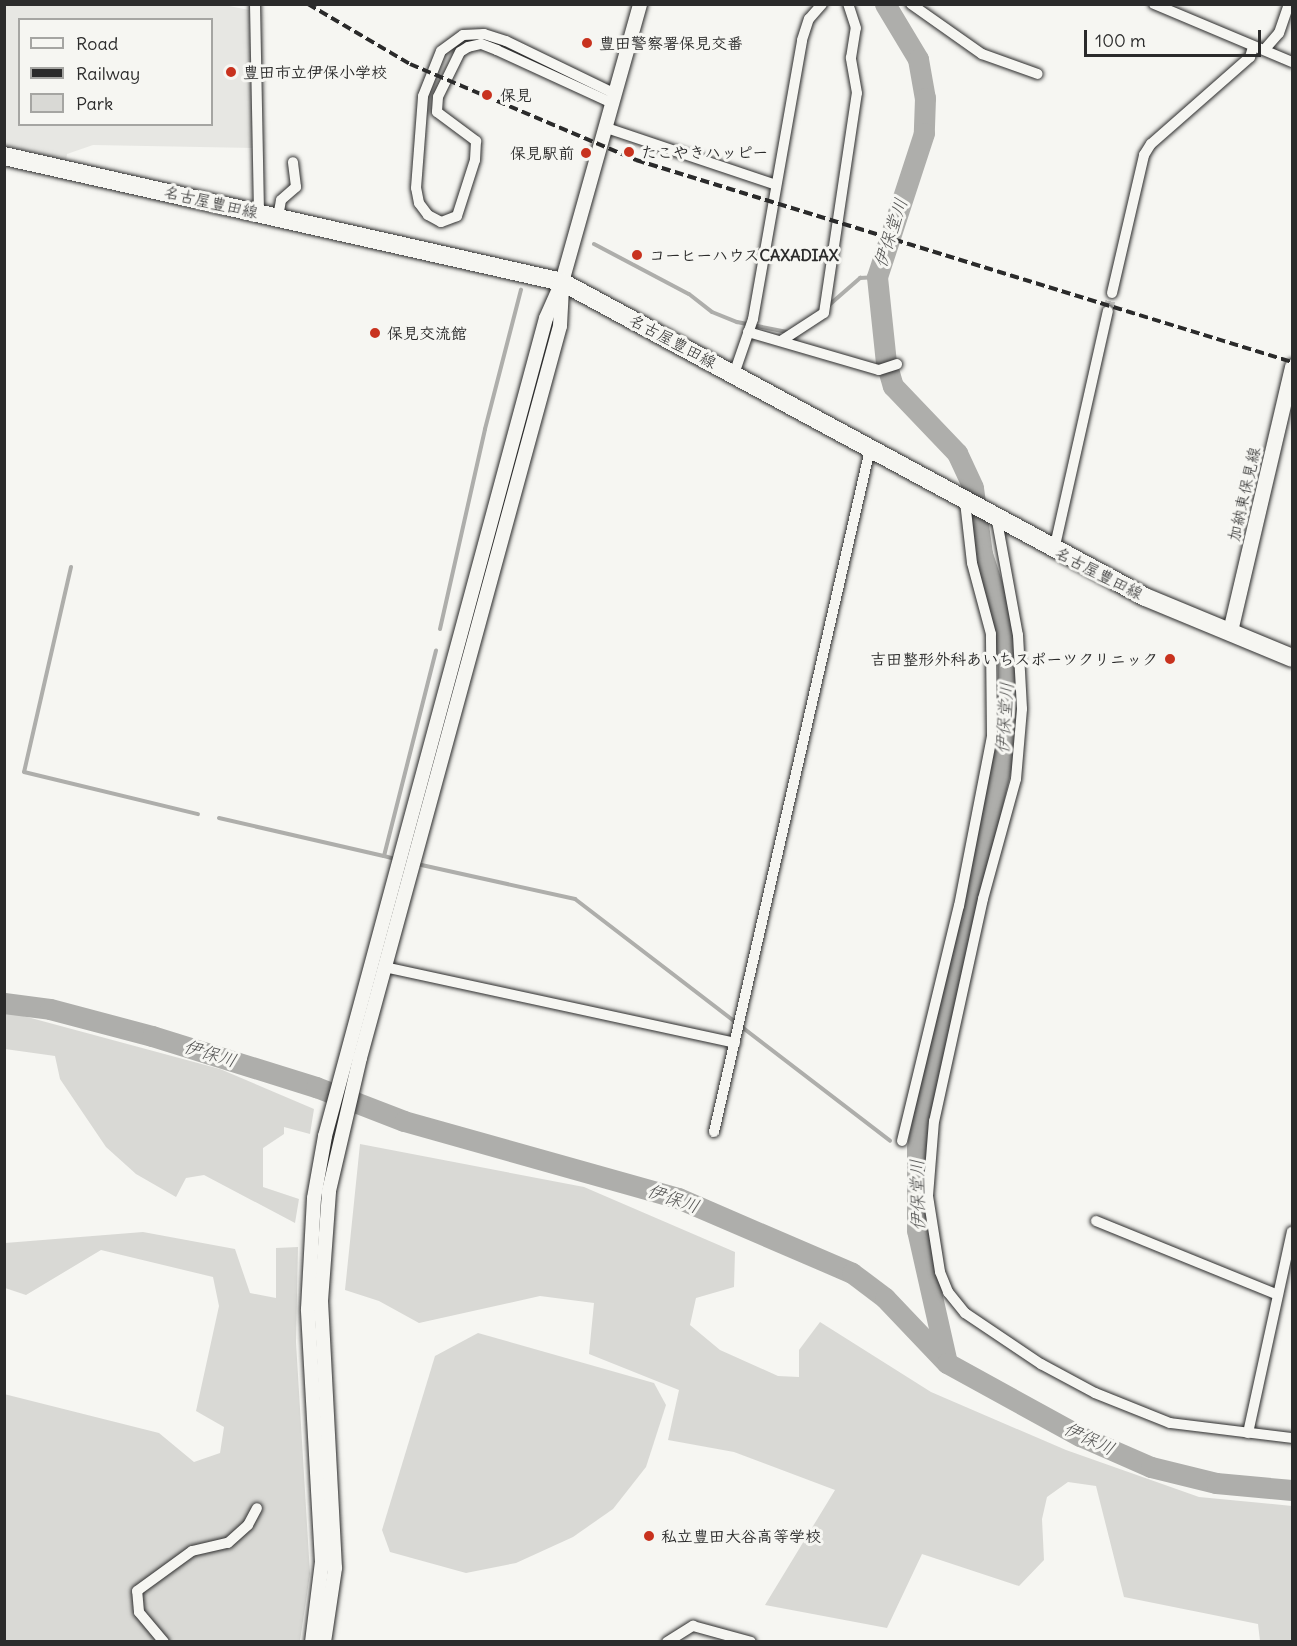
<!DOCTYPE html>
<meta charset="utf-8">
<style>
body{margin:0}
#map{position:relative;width:1297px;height:1646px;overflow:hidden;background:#f6f6f2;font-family:Delius,"Klee One",sans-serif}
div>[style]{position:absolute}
.built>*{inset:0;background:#e7e7e3}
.green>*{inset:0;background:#d9d9d5}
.stream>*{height:4px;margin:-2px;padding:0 2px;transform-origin:2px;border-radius:2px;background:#aeaeab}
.river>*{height:21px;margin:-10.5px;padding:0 10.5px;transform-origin:10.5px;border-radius:10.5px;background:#aeaeab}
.minor-tunnel>*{height:10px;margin-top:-5px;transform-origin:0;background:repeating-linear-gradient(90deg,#cdcdca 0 10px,transparent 0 15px)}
.roads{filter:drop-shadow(0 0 2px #2b2b2b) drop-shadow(0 0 2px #2b2b2b)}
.minor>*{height:10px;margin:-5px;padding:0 5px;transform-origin:5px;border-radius:5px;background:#f6f6f2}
.tertiary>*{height:14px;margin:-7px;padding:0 7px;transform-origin:7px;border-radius:7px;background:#f6f6f2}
.secondary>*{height:15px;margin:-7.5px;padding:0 7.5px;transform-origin:7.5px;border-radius:7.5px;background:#f6f6f2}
.primary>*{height:18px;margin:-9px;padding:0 9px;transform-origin:9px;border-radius:9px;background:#f6f6f2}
.rail>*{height:4px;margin-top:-2px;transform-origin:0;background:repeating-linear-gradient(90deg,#2b2b2b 0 9px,transparent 0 13.5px)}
.dots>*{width:16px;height:16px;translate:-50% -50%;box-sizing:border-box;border:3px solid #f6f6f2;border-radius:50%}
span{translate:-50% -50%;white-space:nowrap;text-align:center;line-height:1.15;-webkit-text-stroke:6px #f6f6f2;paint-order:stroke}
.poi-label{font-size:16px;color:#2b2b2b;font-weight:700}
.left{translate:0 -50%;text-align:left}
.right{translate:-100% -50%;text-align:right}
.street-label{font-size:16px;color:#2b2b2b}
.water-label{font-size:18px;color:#525251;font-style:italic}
.frame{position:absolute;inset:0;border:6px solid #2b2b2b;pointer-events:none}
.legend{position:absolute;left:18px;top:18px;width:195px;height:108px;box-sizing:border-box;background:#f6f6f2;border:2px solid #a5a5a2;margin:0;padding:8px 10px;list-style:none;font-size:18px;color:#2b2b2b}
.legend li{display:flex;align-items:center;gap:12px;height:30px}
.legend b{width:30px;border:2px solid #a5a5a2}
.scale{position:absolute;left:1084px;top:30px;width:177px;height:27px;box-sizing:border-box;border:3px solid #2b2b2b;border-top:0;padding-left:8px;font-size:18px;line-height:21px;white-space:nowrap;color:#2b2b2b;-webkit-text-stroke:4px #f6f6f2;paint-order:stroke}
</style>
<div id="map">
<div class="built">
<div style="clip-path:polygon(evenodd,219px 4px,249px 10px,254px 148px,93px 145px,67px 154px,66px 161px,5px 145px,4px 5px,219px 4px,20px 20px,212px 20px,212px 124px,20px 124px,20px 20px)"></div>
</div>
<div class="green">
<div style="clip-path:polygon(5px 1011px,220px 1069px,314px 1109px,310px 1134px,284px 1127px,284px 1134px,263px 1148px,263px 1187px,299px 1199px,295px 1223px,204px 1175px,186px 1178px,176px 1197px,136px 1174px,106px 1147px,60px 1079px,55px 1056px,5px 1049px)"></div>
<div style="clip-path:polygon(360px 1144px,584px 1187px,735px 1252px,734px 1287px,696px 1298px,690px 1325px,720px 1350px,778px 1376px,799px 1377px,799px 1350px,820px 1322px,931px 1392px,1066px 1450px,1199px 1497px,1292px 1506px,1292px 1641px,1260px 1641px,1258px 1624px,1124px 1597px,1096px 1486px,1068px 1482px,1047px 1497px,1042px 1519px,1044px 1560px,1019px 1586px,922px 1554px,887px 1628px,765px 1605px,835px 1490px,734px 1452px,668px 1440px,679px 1390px,589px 1354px,594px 1303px,540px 1296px,419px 1323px,379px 1301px,345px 1290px)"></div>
<div style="clip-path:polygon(143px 1232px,235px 1249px,250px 1293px,276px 1298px,276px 1248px,298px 1247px,296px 1342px,310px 1574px,300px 1641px,5px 1641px,4px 1394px,159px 1433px,194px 1462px,220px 1453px,224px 1427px,196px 1411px,219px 1306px,213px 1277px,101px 1250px,26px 1295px,5px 1288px,5px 1243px)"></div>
<div style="clip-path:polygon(478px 1333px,654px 1383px,666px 1405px,646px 1467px,613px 1509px,573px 1537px,516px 1563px,466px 1573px,390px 1552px,382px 1530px,435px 1356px)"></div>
</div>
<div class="stream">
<div style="left:594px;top:244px;width:107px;rotate:27.8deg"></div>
<div style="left:689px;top:294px;width:29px;rotate:38deg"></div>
<div style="left:712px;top:312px;width:27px;rotate:22deg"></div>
<div style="left:737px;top:322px;width:51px;rotate:11.3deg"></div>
<div style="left:828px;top:306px;width:43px;rotate:-41.2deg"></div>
<div style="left:860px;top:278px;width:17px;rotate:-3deg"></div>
<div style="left:71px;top:567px;width:210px;rotate:102.9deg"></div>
<div style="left:24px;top:772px;width:179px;rotate:13.6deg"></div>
<div style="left:440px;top:629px;width:205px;rotate:-77.3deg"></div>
<div style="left:485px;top:429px;width:144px;rotate:-75.5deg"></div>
<div style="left:219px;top:818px;width:169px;rotate:13deg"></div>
<div style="left:384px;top:856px;width:212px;rotate:-75.8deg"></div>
<div style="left:384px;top:856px;width:11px;rotate:15deg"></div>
<div style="left:417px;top:864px;width:162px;rotate:12.5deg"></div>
<div style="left:575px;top:899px;width:397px;rotate:37.5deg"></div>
</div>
<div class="river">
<div style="left:885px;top:4px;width:64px;rotate:59deg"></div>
<div style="left:918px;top:59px;width:40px;rotate:80deg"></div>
<div style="left:925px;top:98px;width:35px;rotate:92deg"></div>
<div style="left:924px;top:133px;width:151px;rotate:108.1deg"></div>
<div style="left:877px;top:277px;width:85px;rotate:84deg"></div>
<div style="left:886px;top:362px;width:25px;rotate:74deg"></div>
<div style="left:893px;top:386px;width:93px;rotate:46.3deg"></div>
<div style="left:957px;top:453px;width:38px;rotate:65deg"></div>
<div style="left:973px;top:488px;width:67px;rotate:82.2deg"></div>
<div style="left:982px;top:554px;width:45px;rotate:72deg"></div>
<div style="left:996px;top:597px;width:70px;rotate:80.1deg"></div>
<div style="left:1008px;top:666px;width:58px;rotate:90deg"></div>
<div style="left:1008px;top:724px;width:43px;rotate:99.5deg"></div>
<div style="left:1001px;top:766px;width:221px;rotate:103.3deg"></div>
<div style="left:950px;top:981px;width:170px;rotate:101.2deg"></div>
<div style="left:917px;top:1148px;width:82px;rotate:90deg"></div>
<div style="left:917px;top:1230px;width:136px;rotate:77.3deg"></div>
<div style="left:4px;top:1003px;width:46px;rotate:7.4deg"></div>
<div style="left:50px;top:1009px;width:106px;rotate:14.8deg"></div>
<div style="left:152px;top:1036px;width:172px;rotate:17.3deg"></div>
<div style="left:316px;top:1087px;width:94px;rotate:21.1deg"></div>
<div style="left:404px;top:1121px;width:285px;rotate:15.7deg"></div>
<div style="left:678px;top:1198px;width:189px;rotate:23.3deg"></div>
<div style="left:852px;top:1273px;width:41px;rotate:37.1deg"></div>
<div style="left:885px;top:1298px;width:90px;rotate:46.4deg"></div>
<div style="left:947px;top:1363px;width:152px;rotate:28.8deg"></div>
<div style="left:1080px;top:1436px;width:77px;rotate:23.6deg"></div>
<div style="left:1151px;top:1467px;width:67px;rotate:13.8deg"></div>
<div style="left:1216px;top:1483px;width:76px;rotate:5.3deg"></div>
</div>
<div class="minor-tunnel">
<div style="left:1108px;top:311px;width:18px;rotate:-77deg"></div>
</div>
<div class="roads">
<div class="minor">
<div style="left:255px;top:4px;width:208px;rotate:88.9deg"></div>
<div style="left:911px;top:4px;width:87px;rotate:35.2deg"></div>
<div style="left:982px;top:54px;width:59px;rotate:19.7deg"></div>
<div style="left:1154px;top:4px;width:150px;rotate:22.8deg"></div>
<div style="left:1265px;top:49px;width:21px;rotate:-49deg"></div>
<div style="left:1279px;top:33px;width:31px;rotate:-71deg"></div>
<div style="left:612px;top:103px;width:127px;rotate:-155.3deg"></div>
<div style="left:497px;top:50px;width:17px;rotate:-159deg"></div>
<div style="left:481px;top:44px;width:13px;rotate:167deg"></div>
<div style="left:468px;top:47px;width:9px;rotate:148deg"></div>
<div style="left:460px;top:52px;width:50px;rotate:116.1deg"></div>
<div style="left:438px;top:97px;width:15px;rotate:94deg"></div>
<div style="left:437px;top:112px;width:49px;rotate:36.6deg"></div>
<div style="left:476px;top:141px;width:19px;rotate:93deg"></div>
<div style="left:475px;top:160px;width:59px;rotate:107.8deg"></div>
<div style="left:457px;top:216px;width:17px;rotate:159deg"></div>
<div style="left:441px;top:222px;width:15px;rotate:-152deg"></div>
<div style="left:428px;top:215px;width:15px;rotate:-127deg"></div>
<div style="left:419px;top:203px;width:15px;rotate:-101deg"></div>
<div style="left:416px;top:188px;width:92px;rotate:-85.6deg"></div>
<div style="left:423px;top:96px;width:48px;rotate:-68.2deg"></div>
<div style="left:441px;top:51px;width:27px;rotate:-36deg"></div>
<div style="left:463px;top:35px;width:21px;rotate:-3deg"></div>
<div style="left:484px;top:34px;width:23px;rotate:18deg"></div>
<div style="left:506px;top:41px;width:121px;rotate:25.9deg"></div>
<div style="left:607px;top:128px;width:178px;rotate:18.6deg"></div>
<div style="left:278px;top:217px;width:17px;rotate:-80deg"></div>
<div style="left:281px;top:200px;width:20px;rotate:-41deg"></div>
<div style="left:296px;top:187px;width:25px;rotate:-97deg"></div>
<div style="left:1112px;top:293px;width:142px;rotate:-76.9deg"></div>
<div style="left:1144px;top:155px;width:13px;rotate:-58deg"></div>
<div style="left:1151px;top:144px;width:132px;rotate:-41.3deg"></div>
<div style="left:1250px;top:57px;width:10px;rotate:-73deg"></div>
<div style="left:748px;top:332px;width:136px;rotate:16.2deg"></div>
<div style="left:879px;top:370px;width:19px;rotate:-18deg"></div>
<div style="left:781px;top:341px;width:51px;rotate:-33.1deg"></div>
<div style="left:824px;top:313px;width:222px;rotate:-81.5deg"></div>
<div style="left:857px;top:93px;width:36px;rotate:-100deg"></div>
<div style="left:851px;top:58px;width:30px;rotate:-81deg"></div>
<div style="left:856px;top:28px;width:25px;rotate:-108deg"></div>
<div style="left:734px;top:374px;width:58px;rotate:-70.9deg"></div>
<div style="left:753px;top:319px;width:283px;rotate:-80deg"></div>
<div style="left:802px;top:40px;width:22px;rotate:-72deg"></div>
<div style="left:809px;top:19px;width:20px;rotate:-49deg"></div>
<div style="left:997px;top:521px;width:116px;rotate:79.6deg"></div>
<div style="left:1018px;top:635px;width:74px;rotate:86.9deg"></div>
<div style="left:1022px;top:709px;width:70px;rotate:94.9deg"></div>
<div style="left:1016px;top:779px;width:124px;rotate:105.4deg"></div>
<div style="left:983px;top:899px;width:227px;rotate:102.4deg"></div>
<div style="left:934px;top:1121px;width:75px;rotate:94.6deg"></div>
<div style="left:928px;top:1196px;width:77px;rotate:81deg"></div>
<div style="left:940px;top:1272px;width:22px;rotate:68deg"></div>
<div style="left:948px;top:1292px;width:27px;rotate:51deg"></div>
<div style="left:965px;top:1313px;width:92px;rotate:33.9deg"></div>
<div style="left:1041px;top:1364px;width:61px;rotate:28.2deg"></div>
<div style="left:1095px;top:1393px;width:81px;rotate:21.8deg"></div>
<div style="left:1170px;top:1423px;width:123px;rotate:7deg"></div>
<div style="left:1054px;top:550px;width:245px;rotate:-77.3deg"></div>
<div style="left:384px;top:967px;width:359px;rotate:12.2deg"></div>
<div style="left:714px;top:1132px;width:701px;rotate:-77.13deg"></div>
<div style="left:902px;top:1141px;width:242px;rotate:-76.4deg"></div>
<div style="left:959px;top:906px;width:173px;rotate:-79deg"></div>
<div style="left:992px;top:736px;width:102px;rotate:-90.6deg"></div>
<div style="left:991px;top:634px;width:73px;rotate:-105deg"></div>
<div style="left:972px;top:563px;width:61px;rotate:-96.5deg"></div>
<div style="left:1096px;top:1221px;width:196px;rotate:22.1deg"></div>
<div style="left:1248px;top:1433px;width:206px;rotate:-77.7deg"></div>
<div style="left:164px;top:1642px;width:39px;rotate:-130deg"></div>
<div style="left:139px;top:1612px;width:21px;rotate:-95deg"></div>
<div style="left:137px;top:1591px;width:68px;rotate:-36deg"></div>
<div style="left:192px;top:1551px;width:37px;rotate:-13deg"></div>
<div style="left:228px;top:1543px;width:27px;rotate:-42deg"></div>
<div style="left:248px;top:1525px;width:19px;rotate:-62deg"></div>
<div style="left:667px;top:1642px;width:31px;rotate:-32deg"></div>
<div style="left:693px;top:1626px;width:60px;rotate:15.4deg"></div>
</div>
<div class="tertiary">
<div style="left:312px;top:1642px;width:81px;rotate:-82.9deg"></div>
<div style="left:322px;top:1562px;width:253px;rotate:-93.2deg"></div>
<div style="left:308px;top:1309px;width:111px;rotate:-86.9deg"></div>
<div style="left:314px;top:1198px;width:63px;rotate:-79.9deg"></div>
<div style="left:325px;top:1136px;width:847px;rotate:-74.88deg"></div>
<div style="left:546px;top:318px;width:39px;rotate:-66deg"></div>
<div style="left:562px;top:282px;width:289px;rotate:-74.3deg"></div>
<div style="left:324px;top:1642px;width:75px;rotate:-81.5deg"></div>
<div style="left:335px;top:1568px;width:267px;rotate:-93deg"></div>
<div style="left:321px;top:1301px;width:110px;rotate:-85.8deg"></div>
<div style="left:329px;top:1191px;width:137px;rotate:-76.9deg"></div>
<div style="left:360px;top:1058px;width:759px;rotate:-74.72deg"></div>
<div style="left:560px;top:326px;width:36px;rotate:-87deg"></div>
</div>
<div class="secondary">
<div style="left:1230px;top:631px;width:272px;rotate:-76.8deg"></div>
</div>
<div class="primary">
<div style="left:4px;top:156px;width:572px;rotate:12.72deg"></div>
<div style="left:562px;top:282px;width:663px;rotate:28.38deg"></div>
<div style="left:1145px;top:597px;width:159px;rotate:22.5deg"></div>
</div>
</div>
<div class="rail">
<div style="left:308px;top:4px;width:118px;rotate:30.5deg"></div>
<div style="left:410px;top:64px;width:246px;rotate:23deg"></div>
<div style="left:636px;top:160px;width:686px;rotate:17.12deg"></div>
</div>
<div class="dots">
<div style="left:587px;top:43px;background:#c8321e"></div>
<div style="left:231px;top:72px;background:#c8321e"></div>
<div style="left:487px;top:95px;background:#c8321e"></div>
<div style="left:629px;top:152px;background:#c8321e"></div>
<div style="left:586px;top:153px;background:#c8321e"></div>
<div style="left:637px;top:255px;background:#c8321e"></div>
<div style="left:375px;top:333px;background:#c8321e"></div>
<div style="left:1170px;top:659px;background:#c8321e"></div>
<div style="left:649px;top:1536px;background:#c8321e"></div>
</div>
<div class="poi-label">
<span class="left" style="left:599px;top:43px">豊田警察署保見交番</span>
<span class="left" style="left:243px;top:72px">豊田市立伊保小学校</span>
<span class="left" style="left:500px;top:95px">保見</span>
<span class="left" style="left:641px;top:152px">たこやきハッピー</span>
<span class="right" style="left:574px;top:153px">保見駅前</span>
<span class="left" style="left:649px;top:255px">コーヒーハウスCAXADIAX</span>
<span class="left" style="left:387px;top:333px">保見交流館</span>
<span class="right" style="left:1158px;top:659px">吉田整形外科あいちスポーツクリニック</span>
<span class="left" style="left:661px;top:1536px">私立豊田大谷高等学校</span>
</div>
<div class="street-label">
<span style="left:211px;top:202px;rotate:13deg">名古屋豊田線</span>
<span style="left:673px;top:341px;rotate:28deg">名古屋豊田線</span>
<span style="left:1244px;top:494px;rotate:-77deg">加納東保見線</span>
<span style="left:1099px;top:573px;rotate:27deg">名古屋豊田線</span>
</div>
<div class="water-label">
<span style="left:891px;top:233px;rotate:-72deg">伊保堂川</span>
<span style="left:1005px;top:718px;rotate:-86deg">伊保堂川</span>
<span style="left:210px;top:1054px;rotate:17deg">伊保川</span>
<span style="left:918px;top:1195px;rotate:-91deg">伊保堂川</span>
<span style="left:673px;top:1199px;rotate:19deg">伊保川</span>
<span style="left:1089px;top:1439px;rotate:25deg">伊保川</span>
</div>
<div class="frame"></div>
<ul class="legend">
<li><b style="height:8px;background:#f6f6f2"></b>Road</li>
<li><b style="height:8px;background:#2b2b2b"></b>Railway</li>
<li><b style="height:16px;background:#d9d9d5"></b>Park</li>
</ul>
<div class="scale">100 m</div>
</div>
